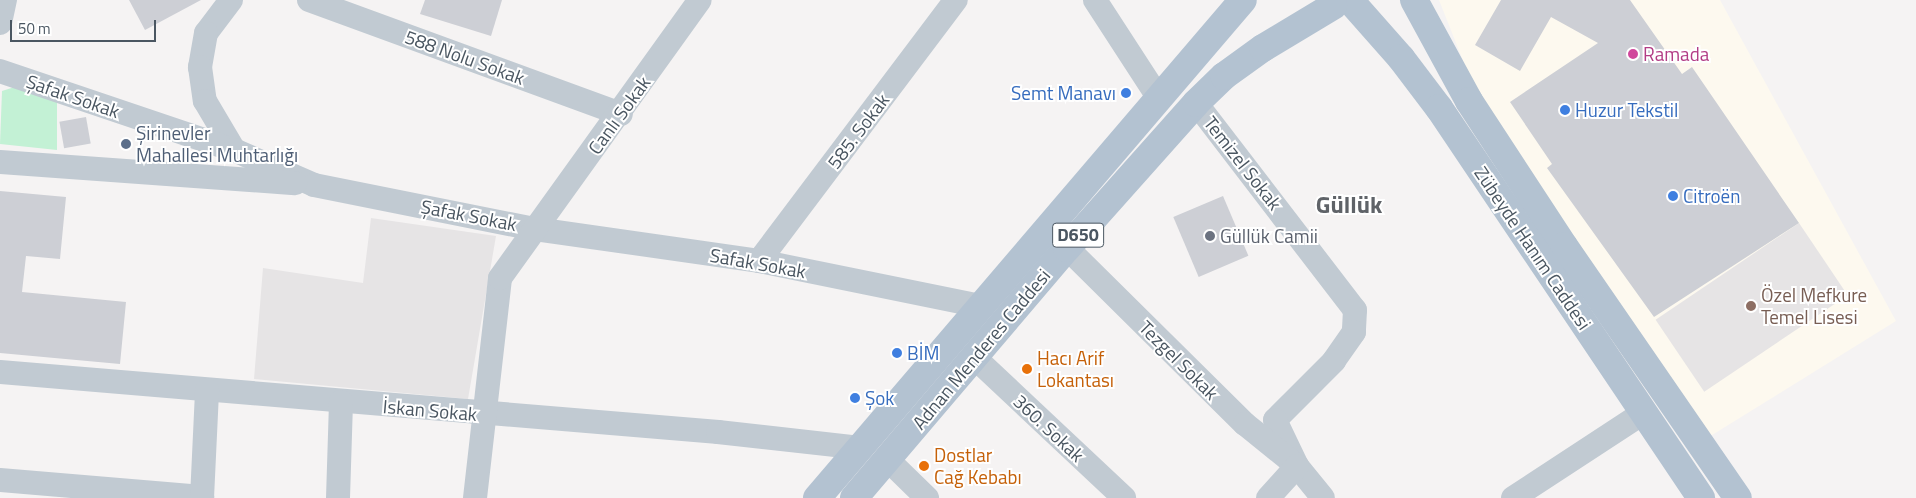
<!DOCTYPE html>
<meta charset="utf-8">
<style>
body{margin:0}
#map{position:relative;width:1916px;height:498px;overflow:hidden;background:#f5f3f3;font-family:"Titillium Web",sans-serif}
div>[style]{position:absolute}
.commercial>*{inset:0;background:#fdf9ef}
.education>*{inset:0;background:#e6e4e5;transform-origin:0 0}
.green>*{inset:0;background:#c3f1d5}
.building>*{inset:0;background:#cdcfd5;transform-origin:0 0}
.minor>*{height:24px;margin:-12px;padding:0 12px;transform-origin:12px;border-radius:12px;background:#c1cad2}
.major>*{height:28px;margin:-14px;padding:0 14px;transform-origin:14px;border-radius:14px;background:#b3c2d1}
.dots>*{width:14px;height:14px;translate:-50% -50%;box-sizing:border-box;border:2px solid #fff;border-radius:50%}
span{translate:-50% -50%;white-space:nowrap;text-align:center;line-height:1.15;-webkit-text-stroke:4px #fff;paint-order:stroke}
.shield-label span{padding:1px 4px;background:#fff;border:1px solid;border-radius:4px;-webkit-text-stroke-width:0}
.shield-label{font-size:18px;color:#4a5661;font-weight:700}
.hotel-label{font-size:19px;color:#b23c85}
.left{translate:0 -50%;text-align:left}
.street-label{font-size:19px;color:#4a5661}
.shop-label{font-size:19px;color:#366cbe}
.right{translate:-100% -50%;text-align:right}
.service-label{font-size:19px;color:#4e5e75}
.worship-label{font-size:19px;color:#5b616d}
.education-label{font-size:19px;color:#785e54}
.food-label{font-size:19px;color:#c56008}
.district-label{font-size:24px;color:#5f6368;font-weight:700}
.scale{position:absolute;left:10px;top:20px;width:146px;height:22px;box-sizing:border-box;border:2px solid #4a5661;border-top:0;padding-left:6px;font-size:15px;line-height:18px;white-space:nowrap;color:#4a5661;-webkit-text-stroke:4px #fff;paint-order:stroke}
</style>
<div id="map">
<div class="commercial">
<div style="clip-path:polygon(1439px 0,1720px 0,1896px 321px,1704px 440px,1475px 91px)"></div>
</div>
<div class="education">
<div style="clip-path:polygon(371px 218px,496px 236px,468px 399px,254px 379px,263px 268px,363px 283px)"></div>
<div style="left:1799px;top:223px;width:87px;height:173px;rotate:56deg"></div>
</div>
<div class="green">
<div style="clip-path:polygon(24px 84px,57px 97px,57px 150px,0 144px,2px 91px)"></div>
</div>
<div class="building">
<div style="clip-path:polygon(129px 0,201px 0,145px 30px)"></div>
<div style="clip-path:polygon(425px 0,502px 0,491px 36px,420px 14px)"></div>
<div style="clip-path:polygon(1501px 0,1630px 0,1682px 74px,1692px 67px,1799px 223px,1654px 317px,1547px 168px,1552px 164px,1510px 102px,1598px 43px,1551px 17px,1520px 71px,1475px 45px)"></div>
<div style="left:86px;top:117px;width:27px;height:27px;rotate:80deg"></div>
<div style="clip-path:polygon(0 191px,66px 197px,60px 259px,26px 256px,22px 292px,126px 302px,120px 364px,0 353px)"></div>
<div style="left:1223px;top:196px;width:65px;height:54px;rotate:67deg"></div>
</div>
<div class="minor">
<div style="left:231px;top:0;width:41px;rotate:127.1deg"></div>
<div style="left:206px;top:33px;width:35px;rotate:100deg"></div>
<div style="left:200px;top:67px;width:34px;rotate:82deg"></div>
<div style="left:205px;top:101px;width:57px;rotate:59.4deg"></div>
<div style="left:309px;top:0;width:332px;rotate:20.1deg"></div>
<div style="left:1095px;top:0;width:116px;rotate:57deg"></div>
<div style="left:0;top:23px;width:24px;rotate:-78deg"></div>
<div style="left:0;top:71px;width:247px;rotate:18.7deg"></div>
<div style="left:234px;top:150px;width:87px;rotate:23.6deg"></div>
<div style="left:314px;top:185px;width:225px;rotate:11.3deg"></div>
<div style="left:535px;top:229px;width:226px;rotate:8.1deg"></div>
<div style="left:759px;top:261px;width:226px;rotate:11.5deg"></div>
<div style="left:1196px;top:103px;width:261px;rotate:52.5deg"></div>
<div style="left:1355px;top:310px;width:22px;rotate:93deg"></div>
<div style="left:1354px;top:332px;width:35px;rotate:125deg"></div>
<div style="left:1334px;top:361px;width:83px;rotate:135deg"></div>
<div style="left:1275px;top:420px;width:51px;rotate:64.4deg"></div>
<div style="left:0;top:162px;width:296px;rotate:4.1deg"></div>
<div style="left:1067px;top:248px;width:250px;rotate:44.7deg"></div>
<div style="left:1245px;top:424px;width:67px;rotate:38.9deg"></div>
<div style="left:1297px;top:466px;width:41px;rotate:50.9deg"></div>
<div style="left:759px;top:261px;width:327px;rotate:-53deg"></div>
<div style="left:974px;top:357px;width:206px;rotate:43.2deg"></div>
<div style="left:0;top:372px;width:721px;rotate:4.78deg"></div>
<div style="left:718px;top:432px;width:143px;rotate:6.4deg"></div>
<div style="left:887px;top:459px;width:56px;rotate:44.3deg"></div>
<div style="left:0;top:480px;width:203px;rotate:4.8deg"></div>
<div style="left:202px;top:498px;width:108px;rotate:-87.3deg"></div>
<div style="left:338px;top:498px;width:96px;rotate:-88.2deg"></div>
<div style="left:475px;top:498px;width:221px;rotate:-83.5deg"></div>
<div style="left:500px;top:278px;width:342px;rotate:-54.3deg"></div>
<div style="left:1268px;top:498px;width:43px;rotate:-47.8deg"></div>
<div style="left:1513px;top:498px;width:155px;rotate:-33.2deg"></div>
</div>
<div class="major">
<div style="left:1414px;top:0;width:115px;rotate:61.4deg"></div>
<div style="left:1469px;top:101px;width:173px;rotate:56.8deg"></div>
<div style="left:1564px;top:246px;width:306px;rotate:55.4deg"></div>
<div style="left:1355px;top:6px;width:69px;rotate:48.5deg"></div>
<div style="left:1401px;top:58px;width:63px;rotate:52.8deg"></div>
<div style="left:1439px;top:108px;width:470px;rotate:56.1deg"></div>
<div style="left:817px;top:498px;width:655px;rotate:-49.46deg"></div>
<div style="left:854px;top:498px;width:328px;rotate:-49.6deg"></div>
<div style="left:1067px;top:248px;width:194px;rotate:-48.3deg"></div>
<div style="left:1196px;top:103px;width:39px;rotate:-44deg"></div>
<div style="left:1224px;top:76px;width:48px;rotate:-35.7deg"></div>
<div style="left:1263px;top:48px;width:82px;rotate:-31deg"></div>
</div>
<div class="dots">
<div style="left:1633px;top:54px;background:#d1479c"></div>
<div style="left:1126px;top:93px;background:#3f7fe0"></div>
<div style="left:1565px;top:110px;background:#3f7fe0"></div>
<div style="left:126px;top:144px;background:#5c6f8a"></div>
<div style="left:1673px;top:196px;background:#3f7fe0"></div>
<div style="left:1210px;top:236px;background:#6b7280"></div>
<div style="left:1751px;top:306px;background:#8d6e63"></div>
<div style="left:897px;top:353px;background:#3f7fe0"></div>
<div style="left:1027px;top:369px;background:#e8710a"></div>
<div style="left:855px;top:398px;background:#3f7fe0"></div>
<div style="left:924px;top:466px;background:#e8710a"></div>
</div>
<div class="shield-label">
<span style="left:1078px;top:235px">D650</span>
</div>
<div class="hotel-label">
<span class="left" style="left:1643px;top:54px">Ramada</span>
</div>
<div class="street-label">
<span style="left:465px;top:57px;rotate:20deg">588 Nolu Sokak</span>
<span style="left:73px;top:96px;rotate:19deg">Şafak Sokak</span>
<span style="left:619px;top:115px;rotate:-54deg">Canlı Sokak</span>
<span style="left:858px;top:131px;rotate:-53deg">585. Sokak</span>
<span style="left:1243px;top:163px;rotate:52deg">Temizel Sokak</span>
<span style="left:469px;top:215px;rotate:11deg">Şafak Sokak</span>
<span style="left:1533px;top:248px;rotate:56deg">Zübeyde Hanım Caddesi</span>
<span style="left:758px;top:263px;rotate:10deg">Safak Sokak</span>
<span style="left:981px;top:349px;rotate:-50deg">Adnan Menderes Caddesi</span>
<span style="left:1179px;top:360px;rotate:45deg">Tezgel Sokak</span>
<span style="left:430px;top:410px;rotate:5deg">İskan Sokak</span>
<span style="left:1049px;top:428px;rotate:43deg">360. Sokak</span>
</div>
<div class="shop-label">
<span class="right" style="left:1116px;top:93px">Semt Manavı</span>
<span class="left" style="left:1575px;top:110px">Huzur Tekstil</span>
<span class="left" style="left:1683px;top:196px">Citroën</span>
<span class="left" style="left:907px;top:353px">BİM</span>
<span class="left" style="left:865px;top:398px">Şok</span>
</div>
<div class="service-label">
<span class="left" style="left:136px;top:144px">Şirinevler<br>Mahallesi Muhtarlığı</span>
</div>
<div class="worship-label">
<span class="left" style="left:1220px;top:236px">Güllük Camii</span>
</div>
<div class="education-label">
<span class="left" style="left:1761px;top:306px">Özel Mefkure<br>Temel Lisesi</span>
</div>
<div class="food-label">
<span class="left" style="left:1037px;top:369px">Hacı Arif<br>Lokantası</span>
<span class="left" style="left:934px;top:466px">Dostlar<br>Cağ Kebabı</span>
</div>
<div class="district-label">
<span style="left:1349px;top:205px">Güllük</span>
</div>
<div class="scale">50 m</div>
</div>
